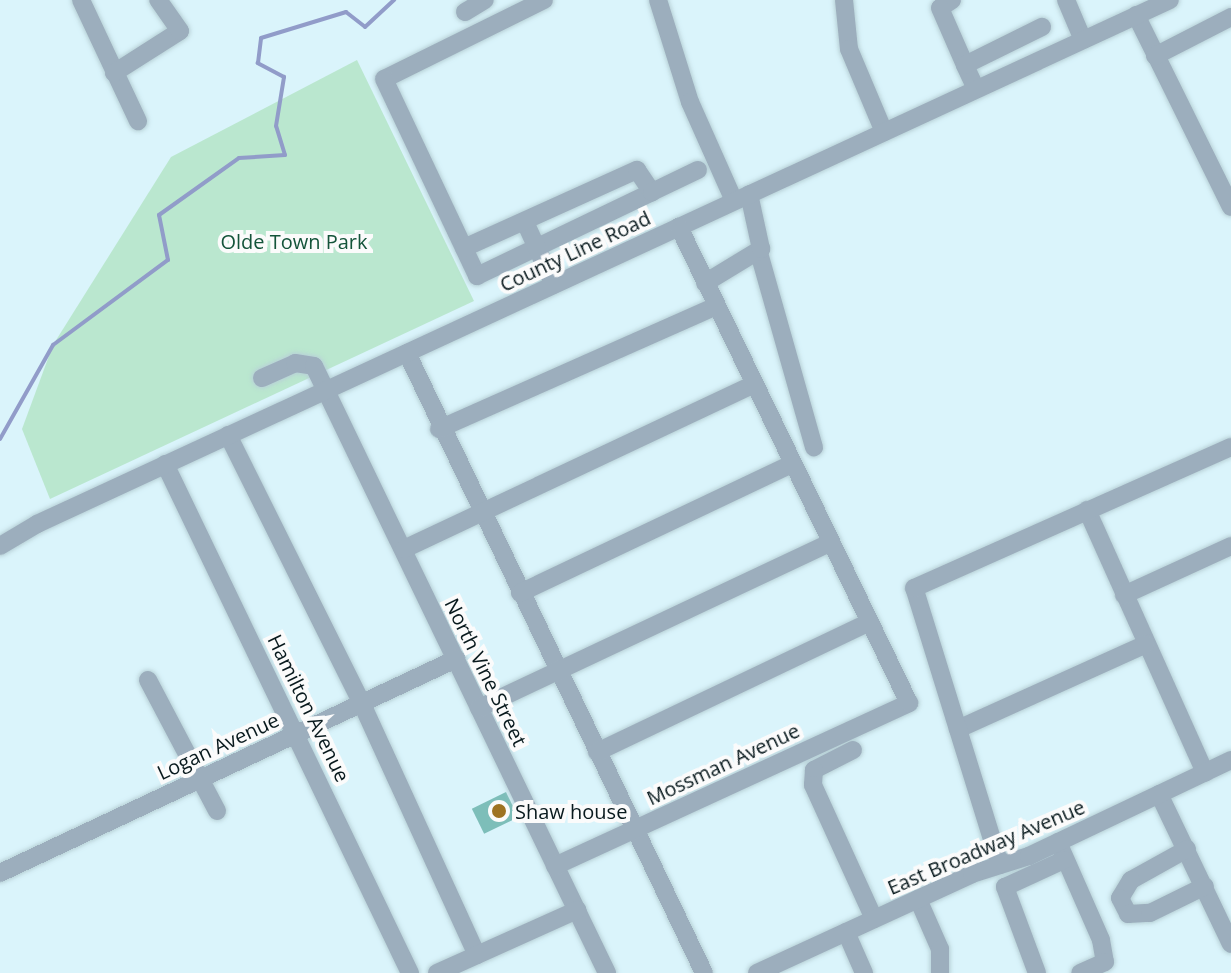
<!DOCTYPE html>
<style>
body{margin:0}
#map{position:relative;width:1231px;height:973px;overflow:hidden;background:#daf4fb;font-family:"Open Sans",sans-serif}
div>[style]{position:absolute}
.green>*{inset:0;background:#bae7cf}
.stream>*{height:4px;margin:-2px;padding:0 2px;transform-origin:2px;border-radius:2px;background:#919cc9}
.building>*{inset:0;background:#7dbeb9;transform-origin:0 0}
.roads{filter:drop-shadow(0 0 2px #b8d1d7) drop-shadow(0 0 2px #b8d1d7)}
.minor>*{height:18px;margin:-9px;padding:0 9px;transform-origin:9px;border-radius:9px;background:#9caebd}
.dots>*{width:22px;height:22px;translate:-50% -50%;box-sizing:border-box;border:4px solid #fbfbfb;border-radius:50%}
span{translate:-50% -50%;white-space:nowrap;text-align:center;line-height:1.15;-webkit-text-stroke:8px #fbfbfb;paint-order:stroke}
.park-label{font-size:20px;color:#14543a}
.street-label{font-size:20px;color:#08191d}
.poi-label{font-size:20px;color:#08191d}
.left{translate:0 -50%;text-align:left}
</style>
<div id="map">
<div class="green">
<div style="clip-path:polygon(357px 60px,474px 301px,50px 499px,22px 429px,53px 345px,171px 157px)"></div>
</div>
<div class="stream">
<div style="left:0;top:439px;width:108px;rotate:-60.6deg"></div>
<div style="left:53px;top:345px;width:143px;rotate:-36.5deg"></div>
<div style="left:168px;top:260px;width:46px;rotate:-101.3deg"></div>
<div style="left:159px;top:215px;width:98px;rotate:-35.5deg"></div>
<div style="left:239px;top:158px;width:46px;rotate:-3.7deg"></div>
<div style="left:285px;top:155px;width:30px;rotate:-107deg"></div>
<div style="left:276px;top:126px;width:50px;rotate:-80.7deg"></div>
<div style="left:284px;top:77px;width:30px;rotate:-152deg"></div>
<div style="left:258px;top:63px;width:25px;rotate:-83deg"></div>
<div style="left:261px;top:38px;width:89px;rotate:-17deg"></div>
<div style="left:346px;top:12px;width:24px;rotate:38deg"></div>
<div style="left:365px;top:27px;width:40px;rotate:-43deg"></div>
</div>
<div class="building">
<div style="left:506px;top:792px;width:28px;height:38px;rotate:64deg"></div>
</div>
<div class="roads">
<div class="minor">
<div style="left:81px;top:0;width:134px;rotate:64.8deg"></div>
<div style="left:544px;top:0;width:178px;rotate:153.7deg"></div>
<div style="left:384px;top:79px;width:218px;rotate:64.7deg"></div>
<div style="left:477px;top:276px;width:194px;rotate:-25.6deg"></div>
<div style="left:658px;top:0;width:107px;rotate:72.6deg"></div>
<div style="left:690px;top:102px;width:108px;rotate:66deg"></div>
<div style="left:844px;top:0;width:49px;rotate:84.2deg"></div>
<div style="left:849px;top:49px;width:90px;rotate:67.1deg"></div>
<div style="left:952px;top:0;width:14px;rotate:146deg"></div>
<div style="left:940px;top:8px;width:62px;rotate:66.3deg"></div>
<div style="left:1066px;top:0;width:43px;rotate:67deg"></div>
<div style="left:465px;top:12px;width:23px;rotate:-31deg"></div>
<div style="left:1136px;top:15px;width:214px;rotate:63.7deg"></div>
<div style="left:1155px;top:56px;width:85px;rotate:-27.2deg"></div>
<div style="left:114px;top:73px;width:78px;rotate:-32.5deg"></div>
<div style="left:180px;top:31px;width:38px;rotate:-125deg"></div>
<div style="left:976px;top:89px;width:26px;rotate:-115deg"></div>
<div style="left:965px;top:65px;width:86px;rotate:-26.3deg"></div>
<div style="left:525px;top:222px;width:69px;rotate:65.3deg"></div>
<div style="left:464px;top:248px;width:190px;rotate:-24.3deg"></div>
<div style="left:637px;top:170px;width:27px;rotate:56deg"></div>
<div style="left:652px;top:192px;width:51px;rotate:-25.6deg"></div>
<div style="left:759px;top:253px;width:202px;rotate:74.2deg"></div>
<div style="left:705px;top:283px;width:66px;rotate:-31.3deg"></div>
<div style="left:761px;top:249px;width:56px;rotate:-102.3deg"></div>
<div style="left:407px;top:353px;width:687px;rotate:64.4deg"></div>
<div style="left:262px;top:378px;width:36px;rotate:-24deg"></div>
<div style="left:295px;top:363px;width:19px;rotate:9deg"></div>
<div style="left:314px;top:366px;width:674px;rotate:64.23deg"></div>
<div style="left:439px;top:429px;width:303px;rotate:-23.9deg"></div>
<div style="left:228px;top:435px;width:301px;rotate:63.5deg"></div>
<div style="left:362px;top:704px;width:276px;rotate:65.4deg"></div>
<div style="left:165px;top:464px;width:565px;rotate:64.3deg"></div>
<div style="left:1087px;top:510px;width:288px;rotate:65.8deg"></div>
<div style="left:0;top:546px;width:43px;rotate:-30.7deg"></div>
<div style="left:37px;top:524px;width:1248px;rotate:-24.82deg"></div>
<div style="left:404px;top:549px;width:387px;rotate:-25.2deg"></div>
<div style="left:520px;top:593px;width:301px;rotate:-25.4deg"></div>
<div style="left:1124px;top:595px;width:118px;rotate:-24.6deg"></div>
<div style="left:148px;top:680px;width:148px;rotate:62.2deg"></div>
<div style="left:479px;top:708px;width:388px;rotate:-25.2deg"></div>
<div style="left:958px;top:729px;width:206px;rotate:-24.3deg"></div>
<div style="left:853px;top:750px;width:44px;rotate:152.9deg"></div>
<div style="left:814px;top:770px;width:15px;rotate:94deg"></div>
<div style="left:813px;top:785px;width:147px;rotate:65.5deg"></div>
<div style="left:597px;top:752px;width:302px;rotate:-25.5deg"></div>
<div style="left:1159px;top:794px;width:166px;rotate:64.4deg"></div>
<div style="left:1058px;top:842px;width:107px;rotate:66.3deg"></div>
<div style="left:1101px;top:940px;width:22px;rotate:80deg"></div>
<div style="left:1105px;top:962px;width:27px;rotate:156deg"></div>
<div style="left:1187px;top:849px;width:64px;rotate:151deg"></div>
<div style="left:1131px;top:880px;width:21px;rotate:121deg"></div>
<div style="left:1120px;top:898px;width:18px;rotate:63deg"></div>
<div style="left:1128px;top:914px;width:22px;rotate:-3deg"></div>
<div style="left:1150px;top:913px;width:61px;rotate:-26.1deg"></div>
<div style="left:1000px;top:865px;width:290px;rotate:-107.2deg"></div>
<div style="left:914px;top:588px;width:347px;rotate:-24deg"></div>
<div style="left:555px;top:866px;width:390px;rotate:-24.7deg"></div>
<div style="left:909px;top:703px;width:529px;rotate:-115.79deg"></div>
<div style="left:0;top:873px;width:504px;rotate:-25.14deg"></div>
<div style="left:918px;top:899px;width:55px;rotate:66.3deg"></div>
<div style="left:940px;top:949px;width:24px;rotate:90deg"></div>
<div style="left:846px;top:932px;width:45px;rotate:66.3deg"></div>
<div style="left:437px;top:973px;width:154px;rotate:-24.2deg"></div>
<div style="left:757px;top:973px;width:237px;rotate:-24.7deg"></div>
<div style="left:972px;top:874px;width:60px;rotate:-17.5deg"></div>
<div style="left:1029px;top:856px;width:224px;rotate:-25.4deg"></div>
<div style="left:1037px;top:973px;width:92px;rotate:-110.4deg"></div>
<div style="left:1005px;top:887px;width:65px;rotate:-24.6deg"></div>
</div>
</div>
<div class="dots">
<div style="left:499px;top:811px;background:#9e7322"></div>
</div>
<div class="park-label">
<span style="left:294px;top:241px">Olde Town Park</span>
</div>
<div class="street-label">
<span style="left:575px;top:251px;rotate:-25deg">County Line Road</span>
<span style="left:486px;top:672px;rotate:64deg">North Vine Street</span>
<span style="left:309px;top:708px;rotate:64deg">Hamilton Avenue</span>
<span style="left:218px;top:746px;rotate:-25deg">Logan Avenue</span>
<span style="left:723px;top:764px;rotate:-25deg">Mossman Avenue</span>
<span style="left:986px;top:847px;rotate:-23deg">East Broadway Avenue</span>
</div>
<div class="poi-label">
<span class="left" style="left:515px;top:811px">Shaw house</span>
</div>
</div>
